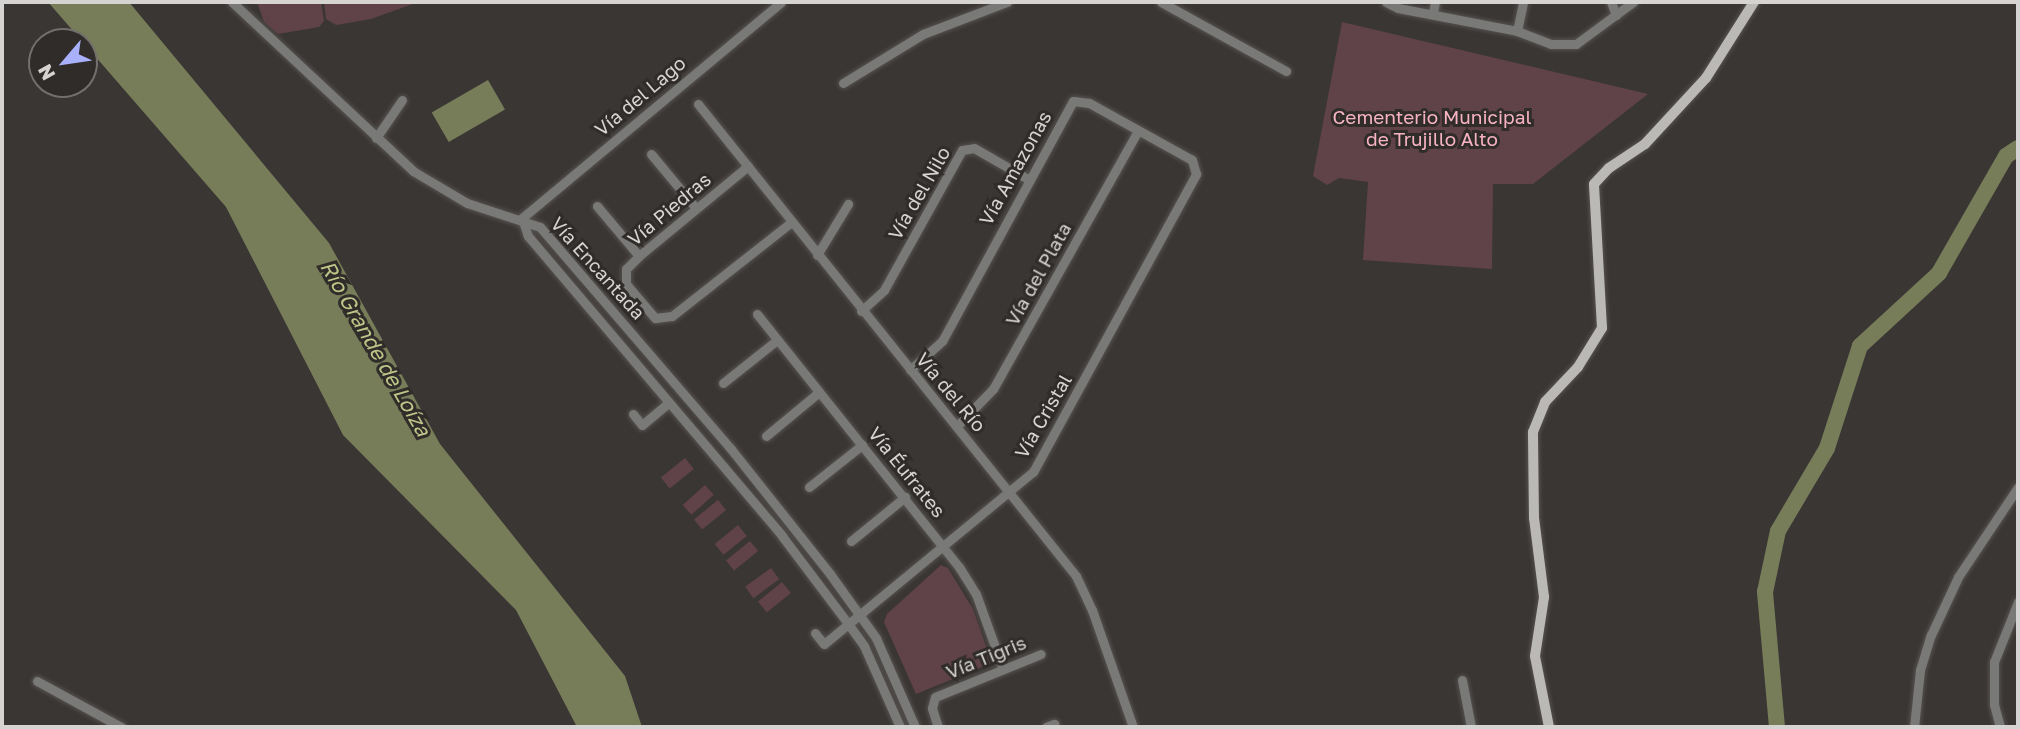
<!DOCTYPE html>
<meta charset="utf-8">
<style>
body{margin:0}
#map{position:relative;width:2020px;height:729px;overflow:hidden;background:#3a3634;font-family:"Golos Text",sans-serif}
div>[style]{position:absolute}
.green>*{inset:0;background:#604249;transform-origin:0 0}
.water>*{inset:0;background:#777d59;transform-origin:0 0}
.river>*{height:16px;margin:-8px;padding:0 8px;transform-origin:8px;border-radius:8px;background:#777d59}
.roads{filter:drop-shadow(0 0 2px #565250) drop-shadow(0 0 2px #565250)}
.minor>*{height:9px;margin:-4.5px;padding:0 4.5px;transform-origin:4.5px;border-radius:4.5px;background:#797977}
.major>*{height:10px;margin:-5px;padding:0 5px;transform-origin:5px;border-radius:5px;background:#bbb9b6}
span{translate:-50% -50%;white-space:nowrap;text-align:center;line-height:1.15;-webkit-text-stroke:6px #2f2c2a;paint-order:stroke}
.street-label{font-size:19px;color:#d6d4d2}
.park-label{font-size:19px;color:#f8b3c3}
.water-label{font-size:21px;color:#bdc688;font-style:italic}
.frame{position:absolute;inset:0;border:4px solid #d6d4d2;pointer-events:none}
.north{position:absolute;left:28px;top:28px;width:70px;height:70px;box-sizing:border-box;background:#2f2c2a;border:2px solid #726f6d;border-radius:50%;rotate:241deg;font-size:19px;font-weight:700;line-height:28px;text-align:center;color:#d6d4d2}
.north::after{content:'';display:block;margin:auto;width:24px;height:32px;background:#a9b0fc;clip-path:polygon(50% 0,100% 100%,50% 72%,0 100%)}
</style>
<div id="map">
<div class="green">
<div style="clip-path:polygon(257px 2px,321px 2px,324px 21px,319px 27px,278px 34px,264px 22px)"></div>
<div style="clip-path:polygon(324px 2px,418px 2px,371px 19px,336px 25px,326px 19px)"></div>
<div style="clip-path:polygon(1342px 22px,1648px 94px,1533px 184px,1493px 184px,1492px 269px,1363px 260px,1368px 182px,1339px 178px,1327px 185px,1313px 176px)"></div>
<div style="left:685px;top:458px;width:14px;height:31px;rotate:51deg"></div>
<div style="left:705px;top:485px;width:13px;height:30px;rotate:48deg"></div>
<div style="left:718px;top:500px;width:13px;height:31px;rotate:51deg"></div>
<div style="left:738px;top:525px;width:14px;height:30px;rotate:51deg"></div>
<div style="left:750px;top:541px;width:13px;height:31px;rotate:51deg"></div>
<div style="clip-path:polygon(941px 565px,948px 568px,973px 609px,992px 663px,916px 694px,884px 622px,887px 614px)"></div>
<div style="left:771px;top:568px;width:14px;height:32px;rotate:54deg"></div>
<div style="left:782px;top:582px;width:14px;height:31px;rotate:51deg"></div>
</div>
<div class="water">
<div style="clip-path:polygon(48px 2px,129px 2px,329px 243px,440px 444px,625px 676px,642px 727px,577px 727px,516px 610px,343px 435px,226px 207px)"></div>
<div style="left:488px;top:80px;width:34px;height:65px;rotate:60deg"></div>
</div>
<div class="river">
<div style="left:1777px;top:727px;width:136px;rotate:-95.1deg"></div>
<div style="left:1765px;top:592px;width:62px;rotate:-78deg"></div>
<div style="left:1778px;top:531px;width:96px;rotate:-59.4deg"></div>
<div style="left:1827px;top:448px;width:107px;rotate:-72.1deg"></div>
<div style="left:1860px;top:346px;width:108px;rotate:-42.7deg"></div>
<div style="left:1939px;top:273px;width:135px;rotate:-60.2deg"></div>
<div style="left:2006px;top:156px;width:14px;rotate:-34deg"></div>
</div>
<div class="roads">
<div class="minor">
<div style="left:232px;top:2px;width:248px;rotate:43deg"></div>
<div style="left:413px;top:171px;width:63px;rotate:30.7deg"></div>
<div style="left:467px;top:203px;width:77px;rotate:18.2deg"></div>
<div style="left:540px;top:227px;width:293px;rotate:49.3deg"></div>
<div style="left:731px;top:449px;width:159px;rotate:51.6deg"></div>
<div style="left:830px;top:574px;width:79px;rotate:54.3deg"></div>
<div style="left:876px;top:638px;width:97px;rotate:66.3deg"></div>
<div style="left:1161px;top:2px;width:143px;rotate:28.9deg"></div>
<div style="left:1386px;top:2px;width:13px;rotate:27deg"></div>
<div style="left:1398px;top:8px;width:121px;rotate:10.9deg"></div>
<div style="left:1517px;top:31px;width:36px;rotate:21deg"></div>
<div style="left:1551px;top:44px;width:25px"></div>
<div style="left:1576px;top:44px;width:71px;rotate:-36.4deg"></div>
<div style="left:1611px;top:2px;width:14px;rotate:69deg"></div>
<div style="left:1433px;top:13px;width:11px;rotate:-80deg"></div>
<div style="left:1517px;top:31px;width:30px;rotate:-78deg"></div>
<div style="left:843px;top:83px;width:94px;rotate:-31.5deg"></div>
<div style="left:923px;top:34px;width:90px;rotate:-20.9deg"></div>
<div style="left:698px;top:104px;width:605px;rotate:51.31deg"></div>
<div style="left:1076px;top:576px;width:38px;rotate:65deg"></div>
<div style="left:1092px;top:610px;width:124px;rotate:70.7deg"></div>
<div style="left:376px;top:138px;width:46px;rotate:-55.6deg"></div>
<div style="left:651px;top:154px;width:70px;rotate:50.2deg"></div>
<div style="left:748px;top:166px;width:141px;rotate:140.5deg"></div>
<div style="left:639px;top:256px;width:18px;rotate:135deg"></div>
<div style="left:626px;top:269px;width:15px;rotate:90deg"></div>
<div style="left:626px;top:284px;width:45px;rotate:49.5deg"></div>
<div style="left:655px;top:318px;width:17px;rotate:-7deg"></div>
<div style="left:672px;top:316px;width:150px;rotate:-38.2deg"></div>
<div style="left:597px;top:206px;width:65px;rotate:50deg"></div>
<div style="left:522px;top:218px;width:19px;rotate:72deg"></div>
<div style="left:528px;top:236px;width:393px;rotate:49.7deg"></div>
<div style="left:782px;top:536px;width:111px;rotate:53deg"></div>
<div style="left:849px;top:625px;width:26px;rotate:54deg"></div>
<div style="left:864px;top:646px;width:89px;rotate:66deg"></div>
<div style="left:522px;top:218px;width:337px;rotate:-39.8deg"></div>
<div style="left:817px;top:255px;width:60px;rotate:-58.7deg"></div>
<div style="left:861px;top:311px;width:31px;rotate:-42deg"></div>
<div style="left:884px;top:290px;width:160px;rotate:-60.9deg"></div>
<div style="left:962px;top:150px;width:12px;rotate:-9deg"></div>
<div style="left:974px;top:148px;width:62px;rotate:29.9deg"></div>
<div style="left:757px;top:314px;width:324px;rotate:51.4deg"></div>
<div style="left:959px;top:567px;width:32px;rotate:58deg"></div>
<div style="left:976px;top:594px;width:80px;rotate:70.2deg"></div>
<div style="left:723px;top:383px;width:69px;rotate:-38.5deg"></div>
<div style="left:633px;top:414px;width:14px;rotate:51deg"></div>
<div style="left:642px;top:425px;width:35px;rotate:-40deg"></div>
<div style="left:957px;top:426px;width:52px;rotate:-45.8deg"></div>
<div style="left:993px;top:389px;width:296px;rotate:-60.7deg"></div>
<div style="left:766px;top:436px;width:69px;rotate:-39.7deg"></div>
<div style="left:809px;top:487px;width:68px;rotate:-38.4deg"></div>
<div style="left:851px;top:541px;width:70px;rotate:-39.2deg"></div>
<div style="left:815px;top:633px;width:14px;rotate:51deg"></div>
<div style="left:824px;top:644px;width:271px;rotate:-39.5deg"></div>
<div style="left:1033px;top:472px;width:340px;rotate:-61.3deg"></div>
<div style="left:1196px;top:174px;width:15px;rotate:-106deg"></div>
<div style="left:1192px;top:160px;width:118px;rotate:-151deg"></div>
<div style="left:1089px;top:103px;width:16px;rotate:-173deg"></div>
<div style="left:1073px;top:101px;width:273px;rotate:118.6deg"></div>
<div style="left:942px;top:341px;width:43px;rotate:137.8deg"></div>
<div style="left:1462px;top:680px;width:48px;rotate:79.2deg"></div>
<div style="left:37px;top:681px;width:96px;rotate:28.7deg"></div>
<div style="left:938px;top:727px;width:20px;rotate:-108deg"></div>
<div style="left:932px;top:708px;width:11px;rotate:-75deg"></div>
<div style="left:935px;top:697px;width:114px;rotate:-22.1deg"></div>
<div style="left:1046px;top:727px;width:9px;rotate:-21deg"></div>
<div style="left:1914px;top:727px;width:57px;rotate:-84deg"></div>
<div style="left:1920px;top:670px;width:37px;rotate:-73deg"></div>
<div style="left:1931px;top:635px;width:64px;rotate:-65deg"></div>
<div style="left:1958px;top:577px;width:108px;rotate:-56.3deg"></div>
<div style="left:2000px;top:727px;width:23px;rotate:-105deg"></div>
<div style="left:1994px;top:705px;width:43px;rotate:-90deg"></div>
<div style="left:1994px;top:662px;width:65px;rotate:-68.2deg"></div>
</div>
<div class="major">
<div style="left:1549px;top:727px;width:72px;rotate:-101.2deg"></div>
<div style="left:1535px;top:656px;width:60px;rotate:-81.3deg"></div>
<div style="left:1544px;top:597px;width:80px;rotate:-97.2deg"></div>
<div style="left:1534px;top:518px;width:86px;rotate:-90.7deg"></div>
<div style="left:1533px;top:432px;width:32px;rotate:-68deg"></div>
<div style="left:1545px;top:402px;width:48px;rotate:-46.7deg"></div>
<div style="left:1578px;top:367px;width:46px;rotate:-58.4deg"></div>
<div style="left:1602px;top:328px;width:144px;rotate:-93.2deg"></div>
<div style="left:1594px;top:184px;width:22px;rotate:-47deg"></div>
<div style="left:1609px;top:168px;width:43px;rotate:-33.7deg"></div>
<div style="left:1645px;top:144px;width:90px;rotate:-47.3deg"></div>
<div style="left:1706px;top:78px;width:90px;rotate:-57.7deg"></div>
</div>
</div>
<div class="street-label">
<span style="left:640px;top:96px;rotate:-40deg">Vía del Lago</span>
<span style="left:1015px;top:168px;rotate:-61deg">Vía Amazonas</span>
<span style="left:919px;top:193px;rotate:-60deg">Vía del Nilo</span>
<span style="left:669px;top:209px;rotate:-40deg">Vía Piedras</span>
<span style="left:598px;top:268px;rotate:48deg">Vía Encantada</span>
<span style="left:1038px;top:274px;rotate:-61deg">Vía del Plata</span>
<span style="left:951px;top:392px;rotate:50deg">Vía del Río</span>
<span style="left:1043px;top:416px;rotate:-60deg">Vía Cristal</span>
<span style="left:907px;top:472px;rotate:51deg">Vía Éufrates</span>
<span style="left:986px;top:657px;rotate:-22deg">Vía Tigris</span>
</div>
<div class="park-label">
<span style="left:1432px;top:128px">Cementerio Municipal<br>de Trujillo Alto</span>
</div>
<div class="water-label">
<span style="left:376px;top:348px;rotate:60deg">Río Grande de Loíza</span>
</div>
<div class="frame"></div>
<div class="north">N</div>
</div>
